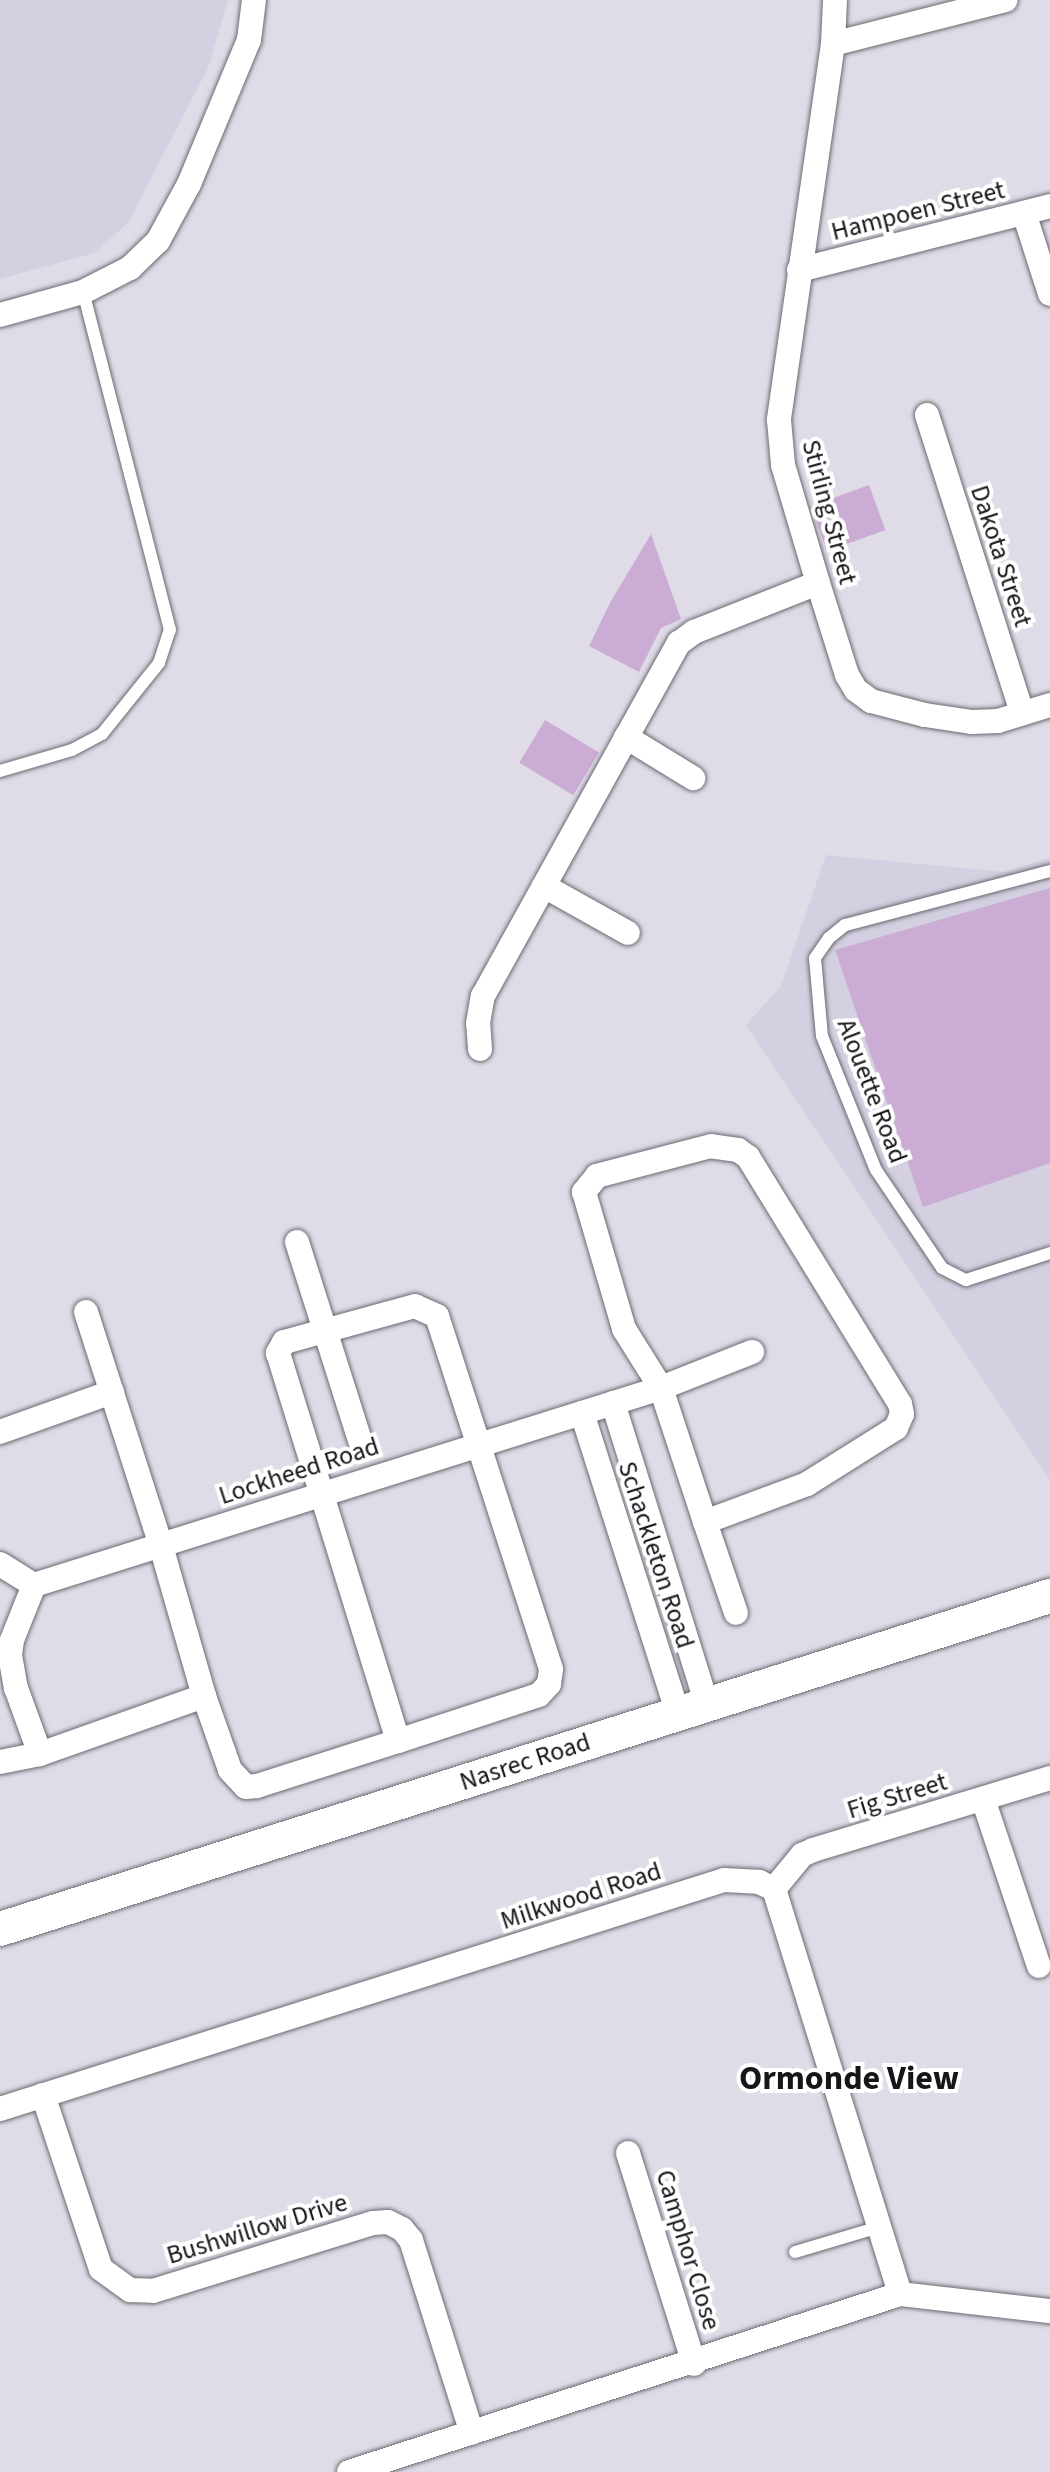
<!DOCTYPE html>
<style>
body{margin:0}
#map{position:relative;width:1050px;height:2472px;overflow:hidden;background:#dfdce7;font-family:"Source Sans 3",sans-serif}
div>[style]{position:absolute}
.built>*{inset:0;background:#d4d0e2}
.building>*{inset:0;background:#caacd4;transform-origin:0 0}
.roads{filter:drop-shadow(0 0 2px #6b6972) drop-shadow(0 0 2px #6b6972)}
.lane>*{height:12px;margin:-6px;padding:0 6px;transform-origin:6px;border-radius:6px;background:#fff}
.street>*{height:24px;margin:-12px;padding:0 12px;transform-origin:12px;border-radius:12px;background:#fff}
.secondary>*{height:34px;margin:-17px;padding:0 17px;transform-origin:17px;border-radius:17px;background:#fff}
span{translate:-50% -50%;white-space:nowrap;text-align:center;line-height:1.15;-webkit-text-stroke:8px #fff;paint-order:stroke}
.street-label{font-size:26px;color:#161518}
.district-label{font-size:34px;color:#161518;font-weight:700}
</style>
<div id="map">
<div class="built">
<div style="clip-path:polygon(0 0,228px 0,208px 68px,128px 223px,94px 253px,0 279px)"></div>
<div style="clip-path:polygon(826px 855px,1004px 872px,1050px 858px,1050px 1480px,746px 1025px,781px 986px)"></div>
</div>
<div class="building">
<div style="left:869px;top:485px;width:48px;height:62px;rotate:70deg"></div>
<div style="clip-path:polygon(651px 534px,681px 619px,661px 628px,639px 672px,589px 646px,611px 601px)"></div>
<div style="left:545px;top:720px;width:63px;height:50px;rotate:31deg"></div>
<div style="clip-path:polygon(1050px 888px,1050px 1163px,923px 1207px,835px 950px)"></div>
</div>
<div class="roads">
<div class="lane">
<div style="left:0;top:771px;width:75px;rotate:-16.3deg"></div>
<div style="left:72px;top:750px;width:34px;rotate:-28deg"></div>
<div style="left:102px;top:734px;width:91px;rotate:-51.2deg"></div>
<div style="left:159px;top:663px;width:35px;rotate:-72deg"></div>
<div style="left:170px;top:630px;width:349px;rotate:-104.4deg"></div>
<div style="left:1050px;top:871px;width:212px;rotate:165.2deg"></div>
<div style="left:845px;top:925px;width:21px;rotate:141deg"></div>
<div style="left:829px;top:938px;width:24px;rotate:125deg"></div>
<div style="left:815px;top:958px;width:78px;rotate:84.9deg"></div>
<div style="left:822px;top:1036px;width:144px;rotate:68.1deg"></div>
<div style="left:876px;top:1170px;width:118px;rotate:56deg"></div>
<div style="left:942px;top:1268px;width:27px;rotate:27deg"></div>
<div style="left:966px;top:1280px;width:88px;rotate:-17.8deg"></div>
<div style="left:795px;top:2252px;width:88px;rotate:-16.6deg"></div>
</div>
<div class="street">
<div style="left:835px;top:0;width:44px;rotate:92.6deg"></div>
<div style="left:833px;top:44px;width:380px;rotate:98.2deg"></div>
<div style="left:779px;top:420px;width:45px;rotate:84.9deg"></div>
<div style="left:783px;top:465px;width:123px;rotate:73.5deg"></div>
<div style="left:818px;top:583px;width:96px;rotate:72.5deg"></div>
<div style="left:847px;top:675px;width:17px;rotate:59deg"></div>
<div style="left:856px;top:690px;width:19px;rotate:36deg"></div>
<div style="left:871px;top:701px;width:56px;rotate:14.5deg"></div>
<div style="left:925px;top:715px;width:48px;rotate:8.5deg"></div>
<div style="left:972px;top:722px;width:26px;rotate:-2deg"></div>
<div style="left:998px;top:721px;width:54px;rotate:-17.1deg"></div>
<div style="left:833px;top:44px;width:178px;rotate:-14.3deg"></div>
<div style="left:1024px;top:213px;width:85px;rotate:72.2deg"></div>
<div style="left:799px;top:270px;width:259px;rotate:-14.3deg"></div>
<div style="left:0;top:315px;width:86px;rotate:-15.5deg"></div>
<div style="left:83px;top:292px;width:53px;rotate:-27.1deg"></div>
<div style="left:130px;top:268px;width:39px;rotate:-44deg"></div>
<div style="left:158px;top:241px;width:65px;rotate:-61.5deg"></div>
<div style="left:189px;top:184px;width:156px;rotate:-67.4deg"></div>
<div style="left:249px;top:40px;width:40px;rotate:-82.9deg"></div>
<div style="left:927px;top:415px;width:313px;rotate:72.3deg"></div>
<div style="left:626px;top:737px;width:79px;rotate:31.5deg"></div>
<div style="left:544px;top:886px;width:96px;rotate:29.2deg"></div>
<div style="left:480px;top:1049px;width:26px;rotate:-94deg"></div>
<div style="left:478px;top:1023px;width:27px;rotate:-80deg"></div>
<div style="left:483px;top:996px;width:404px;rotate:-61deg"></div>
<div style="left:679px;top:643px;width:19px;rotate:-36deg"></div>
<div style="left:694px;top:632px;width:133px;rotate:-21.6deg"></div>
<div style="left:297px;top:1242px;width:209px;rotate:72.4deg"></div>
<div style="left:86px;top:1312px;width:246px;rotate:72.2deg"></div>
<div style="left:161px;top:1546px;width:156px;rotate:74deg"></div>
<div style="left:204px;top:1696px;width:78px;rotate:70.6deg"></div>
<div style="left:230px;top:1770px;width:23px;rotate:47deg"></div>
<div style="left:246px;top:1787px;width:11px;rotate:-5deg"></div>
<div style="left:257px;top:1786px;width:148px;rotate:-17.7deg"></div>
<div style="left:398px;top:1741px;width:148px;rotate:-18.1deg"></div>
<div style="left:539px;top:1695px;width:15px;rotate:-48deg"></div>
<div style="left:549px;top:1684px;width:15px;rotate:-82deg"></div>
<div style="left:551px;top:1669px;width:371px;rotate:-107.9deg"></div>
<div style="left:437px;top:1316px;width:24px;rotate:-156deg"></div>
<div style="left:415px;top:1306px;width:136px;rotate:164.6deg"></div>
<div style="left:284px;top:1342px;width:13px;rotate:119deg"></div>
<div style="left:278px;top:1353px;width:406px;rotate:72.8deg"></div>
<div style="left:613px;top:1403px;width:315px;rotate:72.7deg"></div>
<div style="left:582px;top:1413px;width:316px;rotate:72.3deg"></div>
<div style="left:0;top:1432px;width:119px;rotate:-19.7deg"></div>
<div style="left:705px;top:1522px;width:109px;rotate:-20.4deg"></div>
<div style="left:807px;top:1484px;width:105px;rotate:-32.2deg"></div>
<div style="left:896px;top:1428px;width:15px;rotate:-67deg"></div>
<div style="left:902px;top:1414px;width:10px;rotate:-101deg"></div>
<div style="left:900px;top:1404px;width:290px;rotate:-121.6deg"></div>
<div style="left:748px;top:1157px;width:12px;rotate:-145deg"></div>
<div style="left:738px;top:1150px;width:27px;rotate:-172deg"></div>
<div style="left:711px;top:1146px;width:118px;rotate:165.3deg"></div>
<div style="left:597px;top:1176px;width:21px;rotate:129deg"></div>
<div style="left:584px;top:1192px;width:143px;rotate:73.7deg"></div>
<div style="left:624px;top:1329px;width:70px;rotate:57.9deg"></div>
<div style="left:661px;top:1388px;width:141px;rotate:71.8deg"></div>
<div style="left:705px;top:1522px;width:96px;rotate:71.2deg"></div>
<div style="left:0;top:1564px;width:40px;rotate:32deg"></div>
<div style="left:34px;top:1585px;width:657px;rotate:-17.44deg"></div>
<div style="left:661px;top:1388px;width:98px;rotate:-21.6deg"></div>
<div style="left:34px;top:1585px;width:59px;rotate:111.8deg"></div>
<div style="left:12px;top:1640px;width:15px;rotate:98deg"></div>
<div style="left:10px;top:1655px;width:34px;rotate:80deg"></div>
<div style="left:16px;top:1688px;width:70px;rotate:70deg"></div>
<div style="left:0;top:1762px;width:41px;rotate:-11.3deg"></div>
<div style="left:40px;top:1754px;width:174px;rotate:-19.5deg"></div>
<div style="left:983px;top:1799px;width:176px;rotate:71.5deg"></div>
<div style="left:774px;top:1889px;width:44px;rotate:-50.5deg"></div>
<div style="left:802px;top:1855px;width:12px;rotate:-24deg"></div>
<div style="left:813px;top:1850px;width:248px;rotate:-16.9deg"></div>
<div style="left:43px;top:2095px;width:183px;rotate:71.6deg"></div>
<div style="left:101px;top:2269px;width:36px;rotate:36deg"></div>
<div style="left:130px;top:2290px;width:23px;rotate:2deg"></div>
<div style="left:153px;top:2291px;width:230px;rotate:-17.2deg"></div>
<div style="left:373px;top:2223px;width:15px;rotate:-4deg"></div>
<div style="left:388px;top:2222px;width:16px;rotate:27deg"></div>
<div style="left:402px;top:2229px;width:14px;rotate:51deg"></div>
<div style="left:411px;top:2240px;width:202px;rotate:72.5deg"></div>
<div style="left:0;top:2109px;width:759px;rotate:-17.55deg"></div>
<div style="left:724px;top:1880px;width:35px;rotate:3deg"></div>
<div style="left:759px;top:1882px;width:17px;rotate:25deg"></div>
<div style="left:774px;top:1889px;width:424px;rotate:72.7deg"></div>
<div style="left:628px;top:2153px;width:221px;rotate:72.6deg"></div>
<div style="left:349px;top:2472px;width:579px;rotate:-17.9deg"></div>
<div style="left:900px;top:2294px;width:151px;rotate:6.5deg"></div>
</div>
<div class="secondary">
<div style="left:0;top:1929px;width:1102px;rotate:-17.6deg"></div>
</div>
</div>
<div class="street-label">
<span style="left:918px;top:211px;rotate:-14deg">Hampoen Street</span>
<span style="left:829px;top:512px;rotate:75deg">Stirling Street</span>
<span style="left:1001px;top:556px;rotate:72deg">Dakota Street</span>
<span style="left:872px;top:1091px;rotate:69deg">Alouette Road</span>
<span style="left:299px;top:1471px;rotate:-18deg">Lockheed Road</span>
<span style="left:656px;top:1555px;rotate:72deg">Schackleton Road</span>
<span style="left:525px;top:1762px;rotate:-18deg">Nasrec Road</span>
<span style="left:897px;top:1796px;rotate:-17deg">Fig Street</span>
<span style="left:581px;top:1896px;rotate:-18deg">Milkwood Road</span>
<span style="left:257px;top:2229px;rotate:-17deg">Bushwillow Drive</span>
<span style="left:688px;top:2250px;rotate:73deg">Camphor Close</span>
</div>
<div class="district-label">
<span style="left:849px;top:2079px">Ormonde View</span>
</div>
</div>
